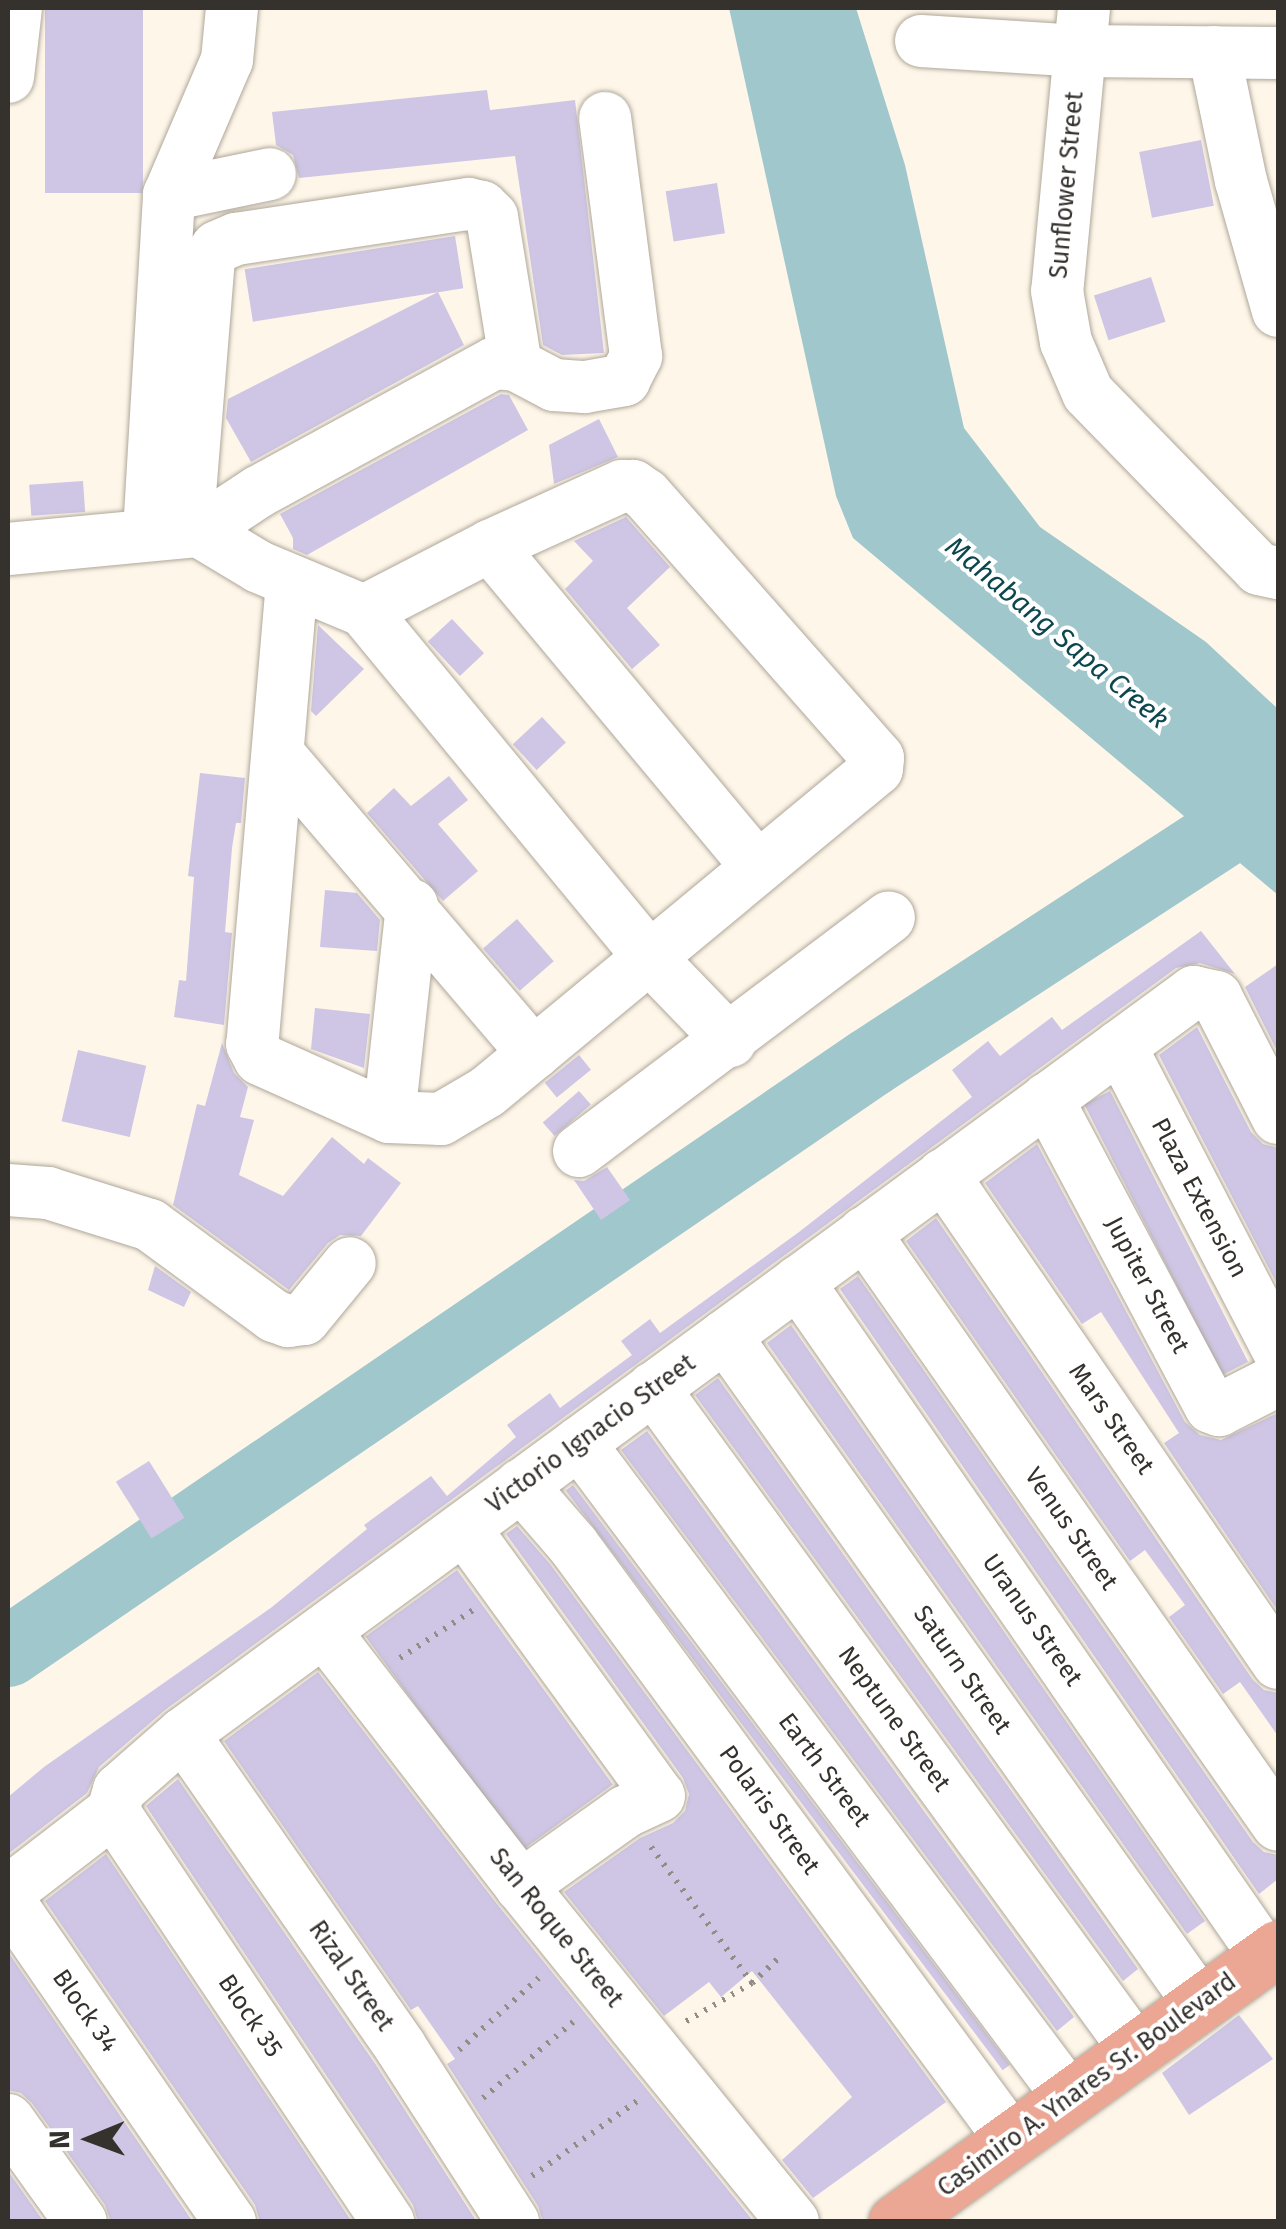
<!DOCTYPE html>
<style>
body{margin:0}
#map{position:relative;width:1286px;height:2229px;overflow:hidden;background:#fef6e9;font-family:"Fira Sans",sans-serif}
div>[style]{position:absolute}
.water>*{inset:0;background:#a0c7cc}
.river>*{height:70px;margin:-35px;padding:0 35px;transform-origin:35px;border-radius:35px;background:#a0c7cc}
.building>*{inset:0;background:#cec6e4;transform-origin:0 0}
.path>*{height:6px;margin-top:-3px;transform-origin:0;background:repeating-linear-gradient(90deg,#918c84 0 2.5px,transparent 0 10.5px)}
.roads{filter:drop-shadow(0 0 2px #afa79a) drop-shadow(0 0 2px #afa79a)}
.minor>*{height:52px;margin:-26px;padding:0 26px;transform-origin:26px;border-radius:26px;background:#fff}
.major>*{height:55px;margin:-27.5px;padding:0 27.5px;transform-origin:27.5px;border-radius:27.5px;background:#eca694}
span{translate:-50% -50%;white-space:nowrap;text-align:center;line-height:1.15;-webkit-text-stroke:8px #fff;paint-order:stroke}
.street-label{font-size:25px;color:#35312d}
.water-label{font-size:28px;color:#0c474e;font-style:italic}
.frame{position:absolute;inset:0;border:10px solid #35312d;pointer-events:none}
.north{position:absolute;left:40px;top:2089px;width:100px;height:100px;-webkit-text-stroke:8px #fff;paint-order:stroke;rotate:269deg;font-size:28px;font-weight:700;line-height:40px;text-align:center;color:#35312d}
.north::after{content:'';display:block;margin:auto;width:35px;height:45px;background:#35312d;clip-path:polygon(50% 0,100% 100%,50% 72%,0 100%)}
</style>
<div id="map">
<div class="water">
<div style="clip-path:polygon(729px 8px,856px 8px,905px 165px,964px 428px,1040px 527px,1206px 642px,1278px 709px,1278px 895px,853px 538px,836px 496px)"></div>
</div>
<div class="river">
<div style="left:8px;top:1652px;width:1045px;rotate:-34.36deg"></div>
<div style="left:871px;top:1062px;width:469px;rotate:-33.1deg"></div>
</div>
<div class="building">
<div style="left:45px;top:8px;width:98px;height:185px"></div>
<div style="clip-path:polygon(487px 90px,490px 110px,575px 100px,604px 353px,562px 355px,543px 345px,515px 156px,299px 178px,293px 155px,276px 145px,272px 112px)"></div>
<div style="left:1201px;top:140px;width:67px;height:63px;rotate:79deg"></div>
<div style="left:717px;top:183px;width:51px;height:52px;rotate:81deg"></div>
<div style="left:455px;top:236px;width:53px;height:213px;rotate:81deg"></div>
<div style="left:1151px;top:277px;width:47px;height:60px;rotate:72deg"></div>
<div style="clip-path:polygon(438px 292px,464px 345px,251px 462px,226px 418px,228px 399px)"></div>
<div style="clip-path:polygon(501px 394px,509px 395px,528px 430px,307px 555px,293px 549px,293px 538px,280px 514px)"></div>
<div style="clip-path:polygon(599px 419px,618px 457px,554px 484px,549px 445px)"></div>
<div style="left:83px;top:481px;width:31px;height:54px;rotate:86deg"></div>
<div style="clip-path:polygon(626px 517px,670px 567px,627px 608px,660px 645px,632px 669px,565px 589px,593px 561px,574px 541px)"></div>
<div style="left:452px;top:619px;width:47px;height:33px;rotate:47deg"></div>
<div style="clip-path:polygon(318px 625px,364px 669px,316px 716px,311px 711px)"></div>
<div style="left:542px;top:717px;width:35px;height:40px;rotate:47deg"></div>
<div style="clip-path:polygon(200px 773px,245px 778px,241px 823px,236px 823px,232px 848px,225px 932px,232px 933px,224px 1025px,174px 1017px,179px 980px,186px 981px,194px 877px,188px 876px)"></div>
<div style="clip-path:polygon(449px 776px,468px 800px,438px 824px,478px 871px,443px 901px,367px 813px,394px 788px,411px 806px)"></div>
<div style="clip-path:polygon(325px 890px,357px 893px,380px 920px,377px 951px,320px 947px)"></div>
<div style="left:517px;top:919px;width:56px;height:45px;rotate:49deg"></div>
<div style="clip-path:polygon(1201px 931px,1235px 974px,1200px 963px,1176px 968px,165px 1710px,99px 1767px,87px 1793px,8px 1854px,8px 1797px,44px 1767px,272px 1607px,367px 1529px,364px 1525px,431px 1476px,447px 1496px,516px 1437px,507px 1425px,550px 1393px,560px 1408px,632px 1355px,621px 1341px,650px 1319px,660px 1333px,799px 1232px,972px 1097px,952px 1070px,988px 1041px,1000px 1056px,1052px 1017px,1062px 1030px)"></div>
<div style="clip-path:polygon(1278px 964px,1278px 1053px,1245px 987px)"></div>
<div style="clip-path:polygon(315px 1008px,370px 1014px,364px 1068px,311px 1049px)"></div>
<div style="clip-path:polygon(1197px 1027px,1251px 1132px,1263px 1144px,1278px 1148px,1278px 1286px,1159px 1055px)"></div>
<div style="clip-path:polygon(222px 1043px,234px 1073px,248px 1087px,240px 1117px,254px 1120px,239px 1175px,283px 1196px,332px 1137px,364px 1164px,368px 1158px,401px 1183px,361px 1236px,340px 1235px,328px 1243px,289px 1290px,173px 1205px,197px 1104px,205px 1106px)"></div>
<div style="left:78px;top:1050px;width:70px;height:73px;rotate:13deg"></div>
<div style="left:579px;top:1055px;width:19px;height:44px;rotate:51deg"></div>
<div style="left:579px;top:1091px;width:18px;height:48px;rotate:49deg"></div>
<div style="left:1110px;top:1091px;width:304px;height:29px;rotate:63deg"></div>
<div style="clip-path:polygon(1037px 1144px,1185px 1422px,1200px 1435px,1221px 1440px,1278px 1413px,1278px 1611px,1164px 1443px,1179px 1433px,1101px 1312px,1082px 1324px,985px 1183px)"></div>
<div style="clip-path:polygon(607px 1167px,630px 1200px,601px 1220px,574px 1180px,584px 1181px)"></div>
<div style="clip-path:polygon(936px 1218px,1253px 1680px,1264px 1690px,1278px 1693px,1278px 1736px,1240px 1682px,1223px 1694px,1169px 1617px,1185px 1605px,1145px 1550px,1130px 1561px,906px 1241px)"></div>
<div style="clip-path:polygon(155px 1266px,191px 1292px,184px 1307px,148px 1290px)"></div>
<div style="clip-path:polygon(858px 1276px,1253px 1842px,1264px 1852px,1278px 1855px,1278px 1879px,1259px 1894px,840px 1289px)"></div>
<div style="clip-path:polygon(791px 1325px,1205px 1921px,1187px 1934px,767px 1343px)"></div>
<div style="clip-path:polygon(718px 1378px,1138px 1969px,1123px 1981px,695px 1395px)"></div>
<div style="clip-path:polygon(647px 1431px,1074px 2017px,1057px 2031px,621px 1450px)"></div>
<div style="left:149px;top:1461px;width:67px;height:39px;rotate:58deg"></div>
<div style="left:573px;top:1485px;width:726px;height:9px;rotate:53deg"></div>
<div style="clip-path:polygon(517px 1526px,550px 1564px,946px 2102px,813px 2198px,782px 2160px,852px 2097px,752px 1971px,721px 1997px,709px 1982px,664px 2016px,564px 1892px,640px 1838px,673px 1823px,685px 1811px,689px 1794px,683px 1778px,506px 1534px)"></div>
<div style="left:457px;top:1570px;width:265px;height:113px;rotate:54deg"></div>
<div style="clip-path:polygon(318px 1672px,497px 1904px,754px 2222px,543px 2222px,538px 2206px,447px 2064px,455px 2059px,418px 2006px,411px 2010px,224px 1741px)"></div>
<div style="clip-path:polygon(178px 1779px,376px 2065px,477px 2222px,418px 2222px,413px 2205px,146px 1806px)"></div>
<div style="clip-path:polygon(106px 1854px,352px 2222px,260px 2222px,255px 2205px,45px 1901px)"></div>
<div style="clip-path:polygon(8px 1952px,193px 2222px,111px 2222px,105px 2205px,32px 2103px,21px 2093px,8px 2090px)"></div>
<div style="clip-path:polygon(1239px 2015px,1273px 2059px,1189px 2115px,1162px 2073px)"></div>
<div style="clip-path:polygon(8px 2171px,44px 2222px,8px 2222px)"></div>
</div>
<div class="path">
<div style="left:400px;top:1658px;width:87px;rotate:-33.3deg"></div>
<div style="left:651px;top:1847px;width:169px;rotate:53.4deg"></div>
<div style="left:752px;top:1983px;width:78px;rotate:149.8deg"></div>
<div style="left:752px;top:1983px;width:41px;rotate:-43deg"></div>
<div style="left:459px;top:2050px;width:110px;rotate:-42.1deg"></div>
<div style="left:483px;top:2098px;width:118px;rotate:-40.2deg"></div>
<div style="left:532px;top:2176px;width:133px;rotate:-35.5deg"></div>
</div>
<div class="roads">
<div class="minor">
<div style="left:1084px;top:8px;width:284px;rotate:95.4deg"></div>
<div style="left:1057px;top:291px;width:52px;rotate:80deg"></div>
<div style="left:1066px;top:342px;width:56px;rotate:66.7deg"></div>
<div style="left:1088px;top:393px;width:245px;rotate:45.8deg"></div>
<div style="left:1259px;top:569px;width:19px;rotate:12deg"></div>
<div style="left:921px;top:41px;width:158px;rotate:3.6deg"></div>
<div style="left:1079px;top:51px;width:199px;rotate:0.6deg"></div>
<div style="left:1214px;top:52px;width:132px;rotate:78.2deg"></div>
<div style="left:1241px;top:181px;width:135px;rotate:74.1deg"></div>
<div style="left:8px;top:77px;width:69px;rotate:-83.4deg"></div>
<div style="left:169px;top:195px;width:103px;rotate:-11.7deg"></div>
<div style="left:187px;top:531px;width:273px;rotate:-85.4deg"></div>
<div style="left:209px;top:259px;width:14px;rotate:-56deg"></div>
<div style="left:217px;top:247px;width:21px;rotate:-23deg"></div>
<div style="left:236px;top:239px;width:235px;rotate:-8.6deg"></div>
<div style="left:468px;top:204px;width:14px;rotate:12deg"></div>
<div style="left:482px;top:207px;width:14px;rotate:45deg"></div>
<div style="left:492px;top:217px;width:150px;rotate:80.8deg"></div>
<div style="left:199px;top:531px;width:71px;rotate:-33.5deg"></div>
<div style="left:258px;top:492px;width:270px;rotate:-28.6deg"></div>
<div style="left:495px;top:363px;width:21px;rotate:5deg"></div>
<div style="left:516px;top:365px;width:43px;rotate:27.8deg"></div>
<div style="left:554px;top:385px;width:31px;rotate:4deg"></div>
<div style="left:585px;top:387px;width:40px;rotate:-10deg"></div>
<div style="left:624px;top:380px;width:27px;rotate:-63deg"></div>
<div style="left:636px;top:356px;width:240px;rotate:-97.4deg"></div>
<div style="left:149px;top:533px;width:339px;rotate:-86.6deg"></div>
<div style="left:169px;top:195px;width:147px;rotate:-66.8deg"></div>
<div style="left:227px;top:60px;width:52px;rotate:-84.5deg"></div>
<div style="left:490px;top:546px;width:418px;rotate:50.2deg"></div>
<div style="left:8px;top:549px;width:192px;rotate:-5.4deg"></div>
<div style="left:199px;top:531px;width:70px;rotate:31deg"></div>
<div style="left:259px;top:567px;width:114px;rotate:22.7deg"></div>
<div style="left:364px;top:611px;width:448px;rotate:50.5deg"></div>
<div style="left:649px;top:957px;width:117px;rotate:46deg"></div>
<div style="left:292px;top:582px;width:464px;rotate:94.9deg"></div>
<div style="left:252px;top:1044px;width:17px;rotate:62deg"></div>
<div style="left:260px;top:1059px;width:141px;rotate:24.2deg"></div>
<div style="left:389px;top:1117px;width:52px;rotate:2.2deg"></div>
<div style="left:441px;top:1119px;width:53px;rotate:-30.4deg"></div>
<div style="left:487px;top:1092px;width:506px;rotate:-39.63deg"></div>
<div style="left:877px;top:769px;width:11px;rotate:-85deg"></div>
<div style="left:878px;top:758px;width:351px;rotate:-131.4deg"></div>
<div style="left:646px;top:495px;width:16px;rotate:-145deg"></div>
<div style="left:633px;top:486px;width:11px;rotate:180deg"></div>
<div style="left:622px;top:486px;width:145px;rotate:155.6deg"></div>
<div style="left:490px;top:546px;width:142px;rotate:152.7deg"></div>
<div style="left:278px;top:754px;width:394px;rotate:49.5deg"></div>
<div style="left:1120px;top:1046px;width:343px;rotate:62.5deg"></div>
<div style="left:1047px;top:1099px;width:349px;rotate:62deg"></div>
<div style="left:1211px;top:1407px;width:9px;rotate:21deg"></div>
<div style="left:1219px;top:1410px;width:66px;rotate:-27deg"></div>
<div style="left:389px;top:1117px;width:213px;rotate:-83.8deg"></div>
<div style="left:579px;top:1151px;width:388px;rotate:-37deg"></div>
<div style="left:943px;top:1175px;width:592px;rotate:55.53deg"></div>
<div style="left:8px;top:1190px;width:40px;rotate:4.3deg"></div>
<div style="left:48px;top:1193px;width:107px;rotate:17.4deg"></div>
<div style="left:150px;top:1225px;width:154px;rotate:36.3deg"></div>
<div style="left:274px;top:1316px;width:15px;rotate:20deg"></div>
<div style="left:288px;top:1321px;width:16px;rotate:-7deg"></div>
<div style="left:304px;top:1319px;width:72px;rotate:-50.6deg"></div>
<div style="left:864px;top:1233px;width:722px;rotate:55.03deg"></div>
<div style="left:798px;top:1282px;width:821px;rotate:55.27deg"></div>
<div style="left:725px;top:1336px;width:820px;rotate:54.58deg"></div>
<div style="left:653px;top:1388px;width:819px;rotate:53.89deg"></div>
<div style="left:579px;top:1443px;width:817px;rotate:53.16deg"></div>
<div style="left:521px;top:1485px;width:79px;rotate:49.1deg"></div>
<div style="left:573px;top:1545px;width:738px;rotate:53.6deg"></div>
<div style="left:464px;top:1528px;width:331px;rotate:54deg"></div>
<div style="left:659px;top:1796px;width:38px;rotate:155deg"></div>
<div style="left:625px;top:1812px;width:128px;rotate:144.6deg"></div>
<div style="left:324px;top:1631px;width:322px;rotate:52.3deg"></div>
<div style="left:521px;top:1886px;width:432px;rotate:51deg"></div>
<div style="left:183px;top:1734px;width:382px;rotate:55.2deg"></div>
<div style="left:401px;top:2048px;width:207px;rotate:57.2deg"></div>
<div style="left:113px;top:1811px;width:495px;rotate:56.2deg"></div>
<div style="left:8px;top:1892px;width:133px;rotate:-37.6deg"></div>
<div style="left:113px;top:1811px;width:22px;rotate:-74deg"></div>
<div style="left:119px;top:1790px;width:85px;rotate:-41.2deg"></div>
<div style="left:183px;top:1734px;width:1254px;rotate:-36.28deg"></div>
<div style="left:1194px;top:992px;width:23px;rotate:13deg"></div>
<div style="left:1216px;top:997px;width:136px;rotate:62.9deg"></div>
<div style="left:8px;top:1900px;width:391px;rotate:55.4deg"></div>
<div style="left:8px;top:2120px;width:125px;rotate:54.4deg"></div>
</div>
<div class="major">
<div style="left:896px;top:2222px;width:470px;rotate:-35.7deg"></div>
</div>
</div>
<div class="street-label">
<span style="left:1067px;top:185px;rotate:-85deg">Sunflower Street</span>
<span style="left:1199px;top:1198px;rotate:62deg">Plaza Extension</span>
<span style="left:1147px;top:1285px;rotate:62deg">Jupiter Street</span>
<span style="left:1111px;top:1419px;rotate:55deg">Mars Street</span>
<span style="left:591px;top:1434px;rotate:-36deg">Victorio Ignacio Street</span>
<span style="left:1071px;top:1529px;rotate:55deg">Venus Street</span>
<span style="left:1032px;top:1620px;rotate:55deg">Uranus Street</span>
<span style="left:962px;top:1670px;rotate:55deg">Saturn Street</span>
<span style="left:894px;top:1719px;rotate:54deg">Neptune Street</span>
<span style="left:824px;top:1770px;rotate:53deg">Earth Street</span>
<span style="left:769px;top:1810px;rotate:54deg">Polaris Street</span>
<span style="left:556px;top:1928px;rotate:51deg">San Roque Street</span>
<span style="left:351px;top:1976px;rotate:55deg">Rizal Street</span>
<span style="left:85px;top:2011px;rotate:55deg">Block 34</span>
<span style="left:250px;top:2016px;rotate:56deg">Block 35</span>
<span style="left:1087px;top:2085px;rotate:-36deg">Casimiro A. Ynares Sr. Boulevard</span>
</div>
<div class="water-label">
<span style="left:1057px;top:633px;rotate:40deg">Mahabang Sapa Creek</span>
</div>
<div class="frame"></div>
<div class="north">N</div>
</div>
